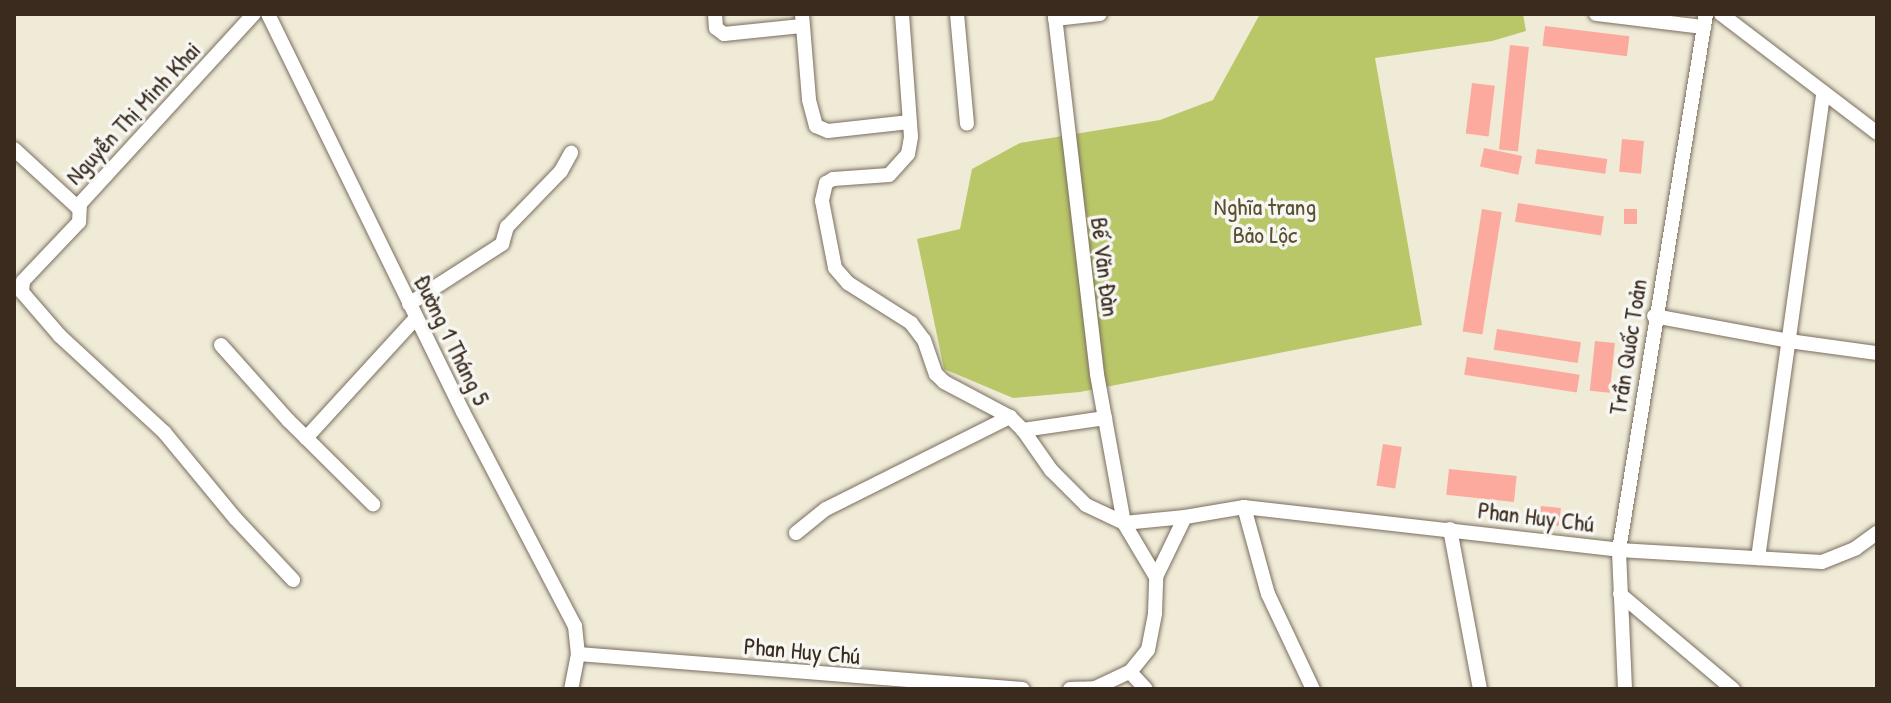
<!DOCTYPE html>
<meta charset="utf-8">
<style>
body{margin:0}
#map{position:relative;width:1891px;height:703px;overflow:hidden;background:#efebd7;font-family:"Patrick Hand",sans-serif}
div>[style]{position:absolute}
.green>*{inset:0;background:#bac769}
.building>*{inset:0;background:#fcaa9d;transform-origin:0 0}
.roads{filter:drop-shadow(0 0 2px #7a6e5f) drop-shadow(0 0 2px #7a6e5f)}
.street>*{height:14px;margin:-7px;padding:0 7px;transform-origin:7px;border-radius:7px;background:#fff}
span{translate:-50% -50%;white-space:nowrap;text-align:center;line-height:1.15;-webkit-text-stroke:7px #f6f6f2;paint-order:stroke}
.street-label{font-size:24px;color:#3b2a1e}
.park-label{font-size:24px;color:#5b5131}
.frame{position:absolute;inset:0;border:16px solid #3b2a1e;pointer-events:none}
</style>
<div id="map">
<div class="green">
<div style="clip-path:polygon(1260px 14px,1523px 14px,1526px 31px,1492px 41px,1375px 58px,1422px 325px,1080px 392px,1013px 398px,944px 369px,917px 239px,960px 229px,972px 169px,1020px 143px,1160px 120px,1213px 100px)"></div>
</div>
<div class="building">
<div style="left:1545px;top:26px;width:85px;height:20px;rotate:7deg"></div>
<div style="left:1510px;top:45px;width:19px;height:105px;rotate:6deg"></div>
<div style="left:1472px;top:83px;width:23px;height:51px;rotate:7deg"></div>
<div style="left:1622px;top:139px;width:22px;height:33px;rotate:5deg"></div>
<div style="left:1484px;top:148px;width:39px;height:19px;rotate:12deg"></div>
<div style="left:1537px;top:149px;width:71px;height:15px;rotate:8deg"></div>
<div style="left:1518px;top:203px;width:87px;height:19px;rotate:9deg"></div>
<div style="left:1482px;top:209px;width:20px;height:124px;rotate:9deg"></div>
<div style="left:1624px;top:209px;width:13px;height:15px"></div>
<div style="left:1497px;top:329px;width:85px;height:21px;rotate:9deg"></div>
<div style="left:1595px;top:341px;width:20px;height:50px;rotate:6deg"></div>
<div style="left:1467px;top:357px;width:114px;height:18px;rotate:9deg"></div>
<div style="left:1383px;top:444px;width:19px;height:42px;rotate:9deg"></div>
<div style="left:1449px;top:469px;width:68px;height:26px;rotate:6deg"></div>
<div style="left:1541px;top:506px;width:20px;height:18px;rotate:6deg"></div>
</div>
<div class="roads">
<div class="street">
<div style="left:268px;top:14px;width:443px;rotate:63.9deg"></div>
<div style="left:463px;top:412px;width:242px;rotate:62.4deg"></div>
<div style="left:575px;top:626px;width:28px;rotate:84deg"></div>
<div style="left:578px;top:654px;width:36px;rotate:101deg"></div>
<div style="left:715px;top:14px;width:14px;rotate:86deg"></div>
<div style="left:716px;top:28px;width:10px;rotate:37deg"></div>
<div style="left:724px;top:34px;width:78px;rotate:-5.9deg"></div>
<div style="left:802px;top:14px;width:86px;rotate:85.3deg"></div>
<div style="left:809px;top:100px;width:27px;rotate:75deg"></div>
<div style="left:816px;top:126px;width:13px;rotate:23deg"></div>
<div style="left:828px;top:131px;width:82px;rotate:-6.3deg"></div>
<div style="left:902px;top:14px;width:123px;rotate:85.8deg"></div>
<div style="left:911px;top:137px;width:17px;rotate:100deg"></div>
<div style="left:908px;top:154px;width:28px;rotate:132deg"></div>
<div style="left:889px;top:175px;width:56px;rotate:175.9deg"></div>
<div style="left:833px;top:179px;width:8px;rotate:150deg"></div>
<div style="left:826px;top:183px;width:18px;rotate:103deg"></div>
<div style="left:822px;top:201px;width:68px;rotate:79deg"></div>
<div style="left:835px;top:268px;width:20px;rotate:49deg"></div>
<div style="left:848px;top:283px;width:75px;rotate:32.4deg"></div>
<div style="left:911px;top:323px;width:21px;rotate:53deg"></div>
<div style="left:924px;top:340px;width:36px;rotate:71deg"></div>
<div style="left:936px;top:374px;width:11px;rotate:45deg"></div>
<div style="left:944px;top:382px;width:75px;rotate:27.9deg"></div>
<div style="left:1010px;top:417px;width:18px;rotate:45deg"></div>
<div style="left:1023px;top:430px;width:49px;rotate:55deg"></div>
<div style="left:1051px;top:470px;width:49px;rotate:45deg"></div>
<div style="left:1086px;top:505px;width:42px;rotate:25.3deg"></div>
<div style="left:1124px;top:523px;width:61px;rotate:-5.6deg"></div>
<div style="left:1185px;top:517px;width:67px;rotate:115.8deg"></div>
<div style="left:1156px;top:577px;width:63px;rotate:-120.7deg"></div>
<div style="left:1124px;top:523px;width:151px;rotate:-100.3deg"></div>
<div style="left:1097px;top:374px;width:362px;rotate:-96.7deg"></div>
<div style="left:957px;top:14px;width:110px;rotate:84.8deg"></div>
<div style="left:1596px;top:14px;width:109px;rotate:6.9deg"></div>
<div style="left:1721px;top:14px;width:196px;rotate:37.3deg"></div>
<div style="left:1055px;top:19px;width:45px;rotate:-6.3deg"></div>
<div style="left:14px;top:149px;width:86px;rotate:42.6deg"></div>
<div style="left:77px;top:207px;width:262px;rotate:-47.5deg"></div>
<div style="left:80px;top:204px;width:18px;rotate:93deg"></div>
<div style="left:79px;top:222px;width:81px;rotate:133.5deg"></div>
<div style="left:23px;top:281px;width:11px;rotate:95deg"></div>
<div style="left:22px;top:292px;width:58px;rotate:49.2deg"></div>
<div style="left:60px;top:336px;width:142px;rotate:42.7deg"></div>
<div style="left:164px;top:432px;width:112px;rotate:50.5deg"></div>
<div style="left:235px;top:518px;width:85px;rotate:46.9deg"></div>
<div style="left:409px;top:304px;width:111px;rotate:-32.8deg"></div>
<div style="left:502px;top:244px;width:18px;rotate:-74deg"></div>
<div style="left:507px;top:227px;width:78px;rotate:-46deg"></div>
<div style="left:561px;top:171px;width:21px;rotate:-61deg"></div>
<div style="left:1654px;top:316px;width:137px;rotate:10.5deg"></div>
<div style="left:1789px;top:341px;width:89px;rotate:7.8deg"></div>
<div style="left:221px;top:345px;width:101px;rotate:48.2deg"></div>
<div style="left:288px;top:420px;width:120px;rotate:44.7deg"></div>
<div style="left:1023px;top:430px;width:83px;rotate:-8.3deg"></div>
<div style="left:306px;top:438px;width:163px;rotate:-47.5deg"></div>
<div style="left:1244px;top:507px;width:90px;rotate:74.6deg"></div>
<div style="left:1268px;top:594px;width:105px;rotate:64.7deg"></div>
<div style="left:1185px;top:517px;width:60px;rotate:-9.6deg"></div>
<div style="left:1244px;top:507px;width:377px;rotate:6.5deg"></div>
<div style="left:1619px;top:550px;width:203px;rotate:3.4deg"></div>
<div style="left:1822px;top:562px;width:37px;rotate:-22deg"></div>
<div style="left:1856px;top:548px;width:26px;rotate:-36deg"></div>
<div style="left:1450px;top:529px;width:163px;rotate:79.4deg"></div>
<div style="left:796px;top:533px;width:38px;rotate:-39deg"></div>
<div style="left:826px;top:509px;width:206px;rotate:-26.6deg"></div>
<div style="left:1758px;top:558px;width:470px;rotate:-82deg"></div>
<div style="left:1620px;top:594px;width:148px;rotate:40.1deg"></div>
<div style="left:578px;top:654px;width:446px;rotate:4.5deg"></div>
<div style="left:1130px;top:672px;width:23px;rotate:47deg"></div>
<div style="left:1070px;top:689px;width:25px;rotate:-2deg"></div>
<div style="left:1095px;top:688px;width:38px;rotate:-25deg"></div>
<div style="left:1130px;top:672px;width:28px;rotate:-51deg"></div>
<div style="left:1148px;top:650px;width:38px;rotate:-79deg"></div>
<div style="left:1155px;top:613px;width:36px;rotate:-88deg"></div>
<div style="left:1625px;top:689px;width:139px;rotate:-92.5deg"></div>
<div style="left:1619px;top:550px;width:543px;rotate:-80.78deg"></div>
</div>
</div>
<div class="street-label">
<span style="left:133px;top:113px;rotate:-47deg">Nguyễn Thị Minh Khai</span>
<span style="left:1105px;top:267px;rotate:83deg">Bế Văn Đàn</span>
<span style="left:452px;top:340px;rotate:64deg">Đường 1 Tháng 5</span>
<span style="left:1628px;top:347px;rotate:-81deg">Trần Quốc Toản</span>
<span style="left:1536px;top:517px;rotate:7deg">Phan Huy Chú</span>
<span style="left:802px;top:651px;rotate:5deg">Phan Huy Chú</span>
</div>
<div class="park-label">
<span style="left:1265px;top:221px">Nghĩa trang<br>Bảo Lộc</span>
</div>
<div class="frame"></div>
</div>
